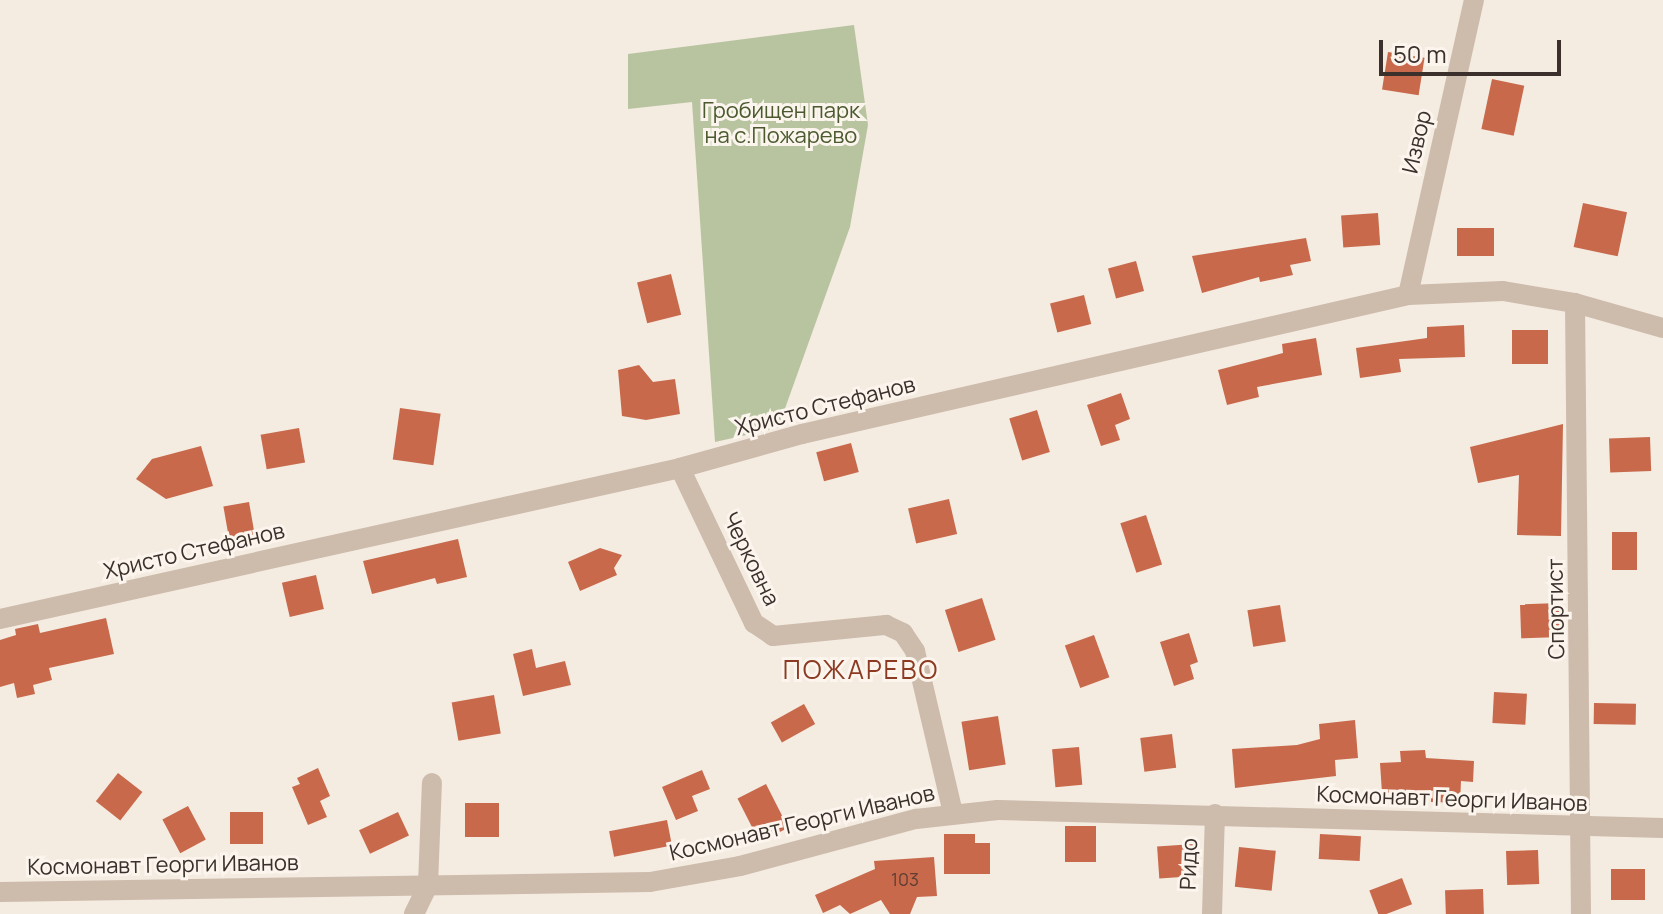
<!DOCTYPE html>
<meta charset="utf-8">
<style>
body{margin:0}
#map{position:relative;width:1663px;height:914px;overflow:hidden;background:#f4ebe1;font-family:Manrope,sans-serif}
div>[style]{position:absolute}
.green>*{inset:0;background:#b8c4a0}
.building>*{inset:0;background:#c8694b;transform-origin:0 0}
.minor>*{height:20px;margin:-10px;padding:0 10px;transform-origin:10px;border-radius:10px;background:#cdbbac}
span{translate:-50% -50%;white-space:nowrap;text-align:center;line-height:1.15;-webkit-text-stroke:6px #fbf5ee;paint-order:stroke}
.number-label{font-size:18px;color:#5e3e33}
.number-label span{-webkit-text-stroke-width:0}
.park-label{font-size:22px;color:#4a5a2e}
.street-label{font-size:22px;color:#3b302b}
.quarter-label{font-size:26px;color:#8c3b22;letter-spacing:2px}
.scale{position:absolute;left:1379px;top:40px;width:182px;height:36px;box-sizing:border-box;border:4px solid #3b302b;border-top:0;padding-left:10px;font-size:24px;line-height:28px;white-space:nowrap;color:#3b302b;-webkit-text-stroke:6px #fbf5ee;paint-order:stroke}
</style>
<div id="map">
<div class="green">
<div style="clip-path:polygon(854px 25px,868px 125px,850px 227px,778px 428px,715px 442px,692px 102px,628px 109px,628px 54px)"></div>
</div>
<div class="building">
<div style="left:1388px;top:52px;width:37px;height:38px;rotate:9deg"></div>
<div style="left:1492px;top:79px;width:33px;height:51px;rotate:12deg"></div>
<div style="left:1583px;top:203px;width:45px;height:45px;rotate:12deg"></div>
<div style="left:1378px;top:213px;width:32px;height:37px;rotate:86deg"></div>
<div style="left:1457px;top:228px;width:37px;height:28px"></div>
<div style="clip-path:polygon(1306px 238px,1311px 261px,1290px 265px,1293px 275px,1260px 282px,1259px 277px,1202px 293px,1192px 256px)"></div>
<div style="left:1136px;top:261px;width:31px;height:29px;rotate:75deg"></div>
<div style="left:671px;top:274px;width:42px;height:35px;rotate:76deg"></div>
<div style="left:1084px;top:295px;width:30px;height:35px;rotate:76deg"></div>
<div style="clip-path:polygon(1464px 325px,1465px 357px,1399px 359px,1401px 372px,1360px 378px,1356px 348px,1427px 338px,1427px 327px)"></div>
<div style="left:1548px;top:330px;width:34px;height:36px;rotate:90deg"></div>
<div style="clip-path:polygon(1316px 338px,1322px 375px,1257px 387px,1259px 397px,1227px 405px,1218px 370px,1283px 353px,1282px 344px)"></div>
<div style="clip-path:polygon(639px 365px,653px 382px,675px 379px,680px 414px,646px 420px,622px 416px,618px 370px)"></div>
<div style="clip-path:polygon(1121px 393px,1130px 419px,1115px 425px,1120px 440px,1101px 446px,1087px 405px)"></div>
<div style="left:400px;top:408px;width:41px;height:52px;rotate:8deg"></div>
<div style="left:1037px;top:410px;width:44px;height:29px;rotate:73deg"></div>
<div style="clip-path:polygon(1563px 424px,1561px 536px,1517px 535px,1519px 475px,1478px 483px,1470px 447px)"></div>
<div style="left:299px;top:428px;width:35px;height:39px;rotate:80deg"></div>
<div style="left:1650px;top:437px;width:34px;height:41px;rotate:88deg"></div>
<div style="left:851px;top:443px;width:30px;height:36px;rotate:75deg"></div>
<div style="clip-path:polygon(201px 446px,213px 486px,166px 499px,136px 479px,152px 459px)"></div>
<div style="left:949px;top:499px;width:36px;height:42px;rotate:77deg"></div>
<div style="left:249px;top:502px;width:39px;height:26px;rotate:80deg"></div>
<div style="left:1146px;top:515px;width:52px;height:27px;rotate:72deg"></div>
<div style="left:1637px;top:532px;width:38px;height:25px;rotate:90deg"></div>
<div style="clip-path:polygon(458px 539px,467px 577px,437px 584px,435px 578px,372px 594px,363px 561px)"></div>
<div style="clip-path:polygon(600px 548px,622px 555px,614px 568px,617px 575px,580px 591px,568px 562px)"></div>
<div style="left:316px;top:575px;width:35px;height:35px;rotate:77deg"></div>
<div style="left:982px;top:598px;width:44px;height:39px;rotate:72deg"></div>
<div style="left:1559px;top:603px;width:34px;height:39px;rotate:88deg"></div>
<div style="left:1280px;top:605px;width:37px;height:33px;rotate:81deg"></div>
<div style="clip-path:polygon(106px 618px,114px 654px,49px 668px,52px 680px,33px 685px,35px 694px,17px 698px,14px 683px,0 687px,0 640px,16px 635px,15px 629px,38px 624px,40px 633px)"></div>
<div style="clip-path:polygon(1189px 633px,1198px 662px,1190px 665px,1194px 679px,1174px 686px,1160px 642px)"></div>
<div style="left:1094px;top:635px;width:45px;height:31px;rotate:70deg"></div>
<div style="clip-path:polygon(532px 649px,536px 668px,565px 661px,571px 685px,523px 696px,513px 654px)"></div>
<div style="left:1494px;top:692px;width:33px;height:31px;rotate:3deg"></div>
<div style="left:494px;top:695px;width:39px;height:43px;rotate:80deg"></div>
<div style="left:1594px;top:703px;width:42px;height:21px;rotate:1deg"></div>
<div style="left:804px;top:704px;width:23px;height:38px;rotate:61deg"></div>
<div style="left:998px;top:716px;width:49px;height:37px;rotate:81deg"></div>
<div style="clip-path:polygon(1355px 720px,1358px 758px,1335px 760px,1336px 776px,1235px 788px,1232px 749px,1297px 745px,1320px 739px,1319px 724px)"></div>
<div style="left:1172px;top:734px;width:34px;height:32px;rotate:83deg"></div>
<div style="left:1079px;top:747px;width:38px;height:27px;rotate:85deg"></div>
<div style="clip-path:polygon(1425px 750px,1426px 758px,1474px 761px,1473px 782px,1461px 781px,1460px 803px,1431px 802px,1431px 790px,1382px 793px,1380px 763px,1401px 762px,1400px 751px)"></div>
<div style="clip-path:polygon(318px 768px,330px 796px,320px 801px,327px 817px,308px 825px,292px 787px,300px 784px,297px 778px)"></div>
<div style="clip-path:polygon(702px 770px,710px 789px,692px 796px,698px 811px,676px 820px,662px 787px)"></div>
<div style="left:118px;top:773px;width:31px;height:36px;rotate:38deg"></div>
<div style="left:766px;top:784px;width:49px;height:32px;rotate:63deg"></div>
<div style="left:465px;top:803px;width:34px;height:34px"></div>
<div style="left:188px;top:806px;width:38px;height:29px;rotate:62deg"></div>
<div style="left:230px;top:812px;width:33px;height:32px"></div>
<div style="left:398px;top:812px;width:26px;height:43px;rotate:65deg"></div>
<div style="left:667px;top:820px;width:26px;height:59px;rotate:79deg"></div>
<div style="left:1065px;top:826px;width:31px;height:36px"></div>
<div style="clip-path:polygon(944px 834px,975px 834px,975px 843px,990px 843px,990px 874px,944px 874px)"></div>
<div style="left:1320px;top:834px;width:41px;height:25px;rotate:3deg"></div>
<div style="left:1194px;top:844px;width:32px;height:37px;rotate:86deg"></div>
<div style="left:1239px;top:847px;width:37px;height:40px;rotate:6deg"></div>
<div style="left:1538px;top:850px;width:34px;height:32px;rotate:88deg"></div>
<div style="clip-path:polygon(934px 857px,937px 896px,917px 897px,910px 914px,890px 914px,881px 900px,850px 914px,840px 905px,823px 913px,815px 895px,875px 869px,874px 861px)"></div>
<div style="left:1611px;top:869px;width:34px;height:31px"></div>
<div style="left:1402px;top:878px;width:28px;height:35px;rotate:69deg"></div>
<div style="left:1483px;top:889px;width:25px;height:38px;rotate:88deg"></div>
</div>
<div class="minor">
<div style="left:1408px;top:295px;width:302px;rotate:-77.4deg"></div>
<div style="left:1575px;top:303px;width:611px;rotate:89.44deg"></div>
<div style="left:680px;top:468px;width:172px;rotate:64.5deg"></div>
<div style="left:754px;top:623px;width:23px;rotate:34deg"></div>
<div style="left:773px;top:636px;width:114px;rotate:-5.6deg"></div>
<div style="left:886px;top:625px;width:19px;rotate:25deg"></div>
<div style="left:903px;top:633px;width:22px;rotate:56deg"></div>
<div style="left:915px;top:651px;width:166px;rotate:76.8deg"></div>
<div style="left:0;top:619px;width:697px;rotate:-12.52deg"></div>
<div style="left:680px;top:468px;width:127px;rotate:-15.6deg"></div>
<div style="left:802px;top:434px;width:622px;rotate:-12.92deg"></div>
<div style="left:1408px;top:295px;width:95px;rotate:-2.4deg"></div>
<div style="left:1503px;top:291px;width:73px;rotate:9.5deg"></div>
<div style="left:1575px;top:303px;width:91px;rotate:15.9deg"></div>
<div style="left:0;top:892px;width:650px;rotate:-0.88deg"></div>
<div style="left:650px;top:882px;width:91px;rotate:-10.1deg"></div>
<div style="left:740px;top:866px;width:182px;rotate:-15deg"></div>
<div style="left:916px;top:819px;width:82px;rotate:-6.3deg"></div>
<div style="left:998px;top:810px;width:665px;rotate:1.55deg"></div>
<div style="left:414px;top:914px;width:32px;rotate:-64deg"></div>
<div style="left:428px;top:885px;width:102px;rotate:-87.8deg"></div>
<div style="left:1212px;top:914px;width:100px;rotate:-88.3deg"></div>
</div>
<div class="number-label">
<span style="left:905px;top:879px">103</span>
</div>
<div class="park-label">
<span style="left:781px;top:123px">Гробищен парк<br>на с.Пожарево</span>
</div>
<div class="street-label">
<span style="left:1417px;top:142px;rotate:-77deg">Извор</span>
<span style="left:825px;top:406px;rotate:-14deg">Христо Стефанов</span>
<span style="left:194px;top:551px;rotate:-13deg">Христо Стефанов</span>
<span style="left:751px;top:559px;rotate:64deg">Черковна</span>
<span style="left:1556px;top:609px;rotate:-91deg">Спортист</span>
<span style="left:1452px;top:799px;rotate:2deg">Космонавт Георги Иванов</span>
<span style="left:802px;top:823px;rotate:-13deg">Космонавт Георги Иванов</span>
<span style="left:1189px;top:864px;rotate:-88deg">Ридо</span>
<span style="left:163px;top:865px;rotate:-1deg">Космонавт Георги Иванов</span>
</div>
<div class="quarter-label">
<span style="left:861px;top:670px">ПОЖАРЕВО</span>
</div>
<div class="scale">50 m</div>
</div>
